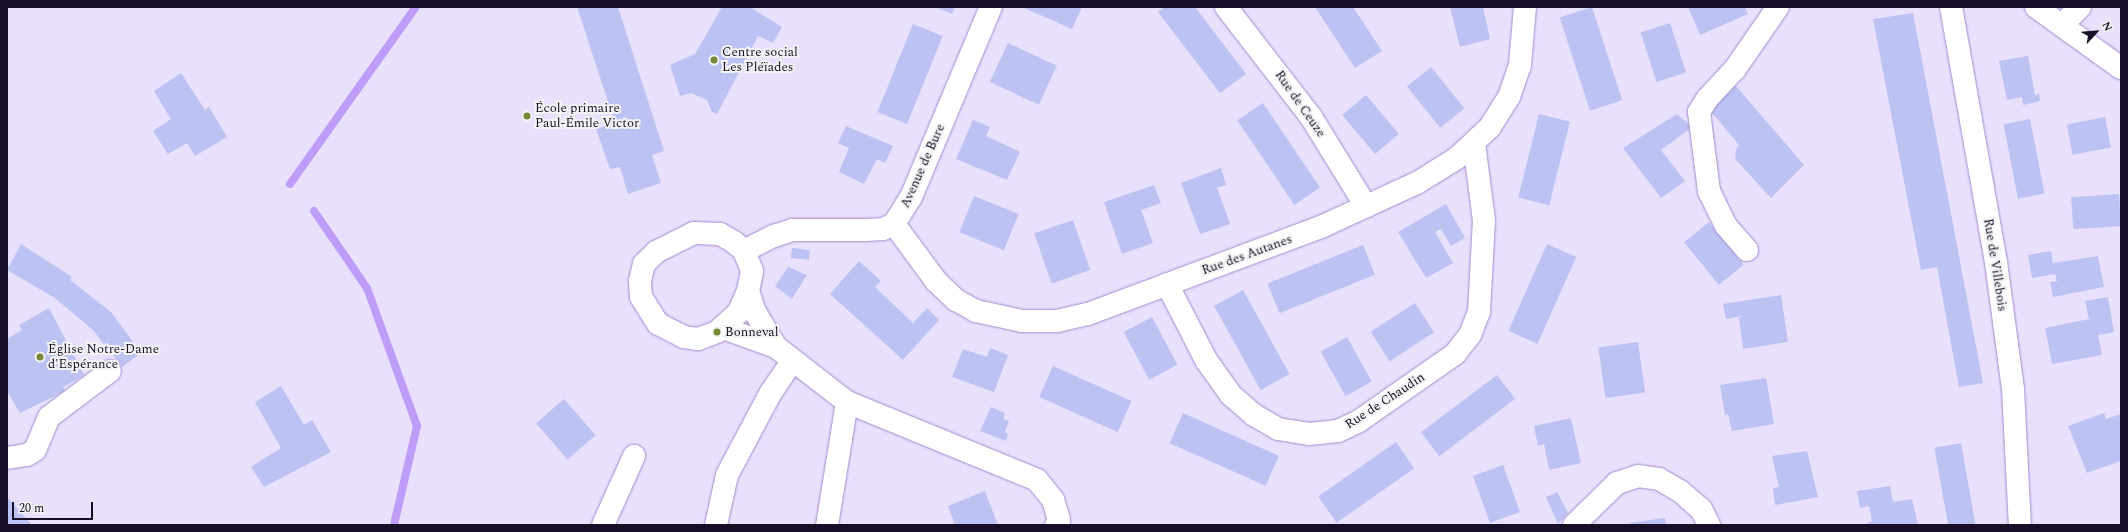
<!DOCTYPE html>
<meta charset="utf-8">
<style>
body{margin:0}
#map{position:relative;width:2128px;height:532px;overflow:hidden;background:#e9e0fe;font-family:Spectral,serif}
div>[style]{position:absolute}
.stream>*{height:8px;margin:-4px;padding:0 4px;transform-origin:4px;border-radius:4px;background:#be9df9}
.building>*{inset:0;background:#bcc2f1;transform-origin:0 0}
.roads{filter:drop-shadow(0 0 1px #a28bcf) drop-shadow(0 0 1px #a28bcf)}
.minor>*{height:22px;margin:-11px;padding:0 11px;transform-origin:11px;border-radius:11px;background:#fff}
.secondary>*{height:22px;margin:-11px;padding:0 11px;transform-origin:11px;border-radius:11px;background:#fff}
.dots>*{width:11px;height:11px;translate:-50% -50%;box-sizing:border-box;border:2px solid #f3f3f3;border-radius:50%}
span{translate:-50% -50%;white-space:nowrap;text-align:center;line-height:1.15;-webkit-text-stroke:4px #f3f3f3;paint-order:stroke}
.poi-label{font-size:13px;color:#180e27}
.left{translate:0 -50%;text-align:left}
.street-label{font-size:13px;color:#180e27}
.frame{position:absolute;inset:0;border:8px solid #180e27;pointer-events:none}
.north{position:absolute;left:2076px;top:12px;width:40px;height:40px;-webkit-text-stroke:3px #f3f3f3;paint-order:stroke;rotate:64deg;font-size:11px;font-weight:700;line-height:16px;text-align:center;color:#180e27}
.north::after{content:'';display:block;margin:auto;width:14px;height:18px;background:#180e27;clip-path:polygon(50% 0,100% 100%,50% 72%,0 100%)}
.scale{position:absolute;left:12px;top:502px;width:81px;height:18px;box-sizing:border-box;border:2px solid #180e27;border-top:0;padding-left:5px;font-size:12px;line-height:14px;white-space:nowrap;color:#180e27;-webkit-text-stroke:3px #f3f3f3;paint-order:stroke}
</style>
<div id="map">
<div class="stream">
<div style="left:290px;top:184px;width:217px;rotate:-54.6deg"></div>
<div style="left:314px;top:211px;width:93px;rotate:55.5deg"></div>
<div style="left:367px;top:288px;width:147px;rotate:70.1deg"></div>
<div style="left:417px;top:426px;width:102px;rotate:103.1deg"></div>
</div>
<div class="building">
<div style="clip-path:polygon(577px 7px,618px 7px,664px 151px,652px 155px,661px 183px,628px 194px,620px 167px,610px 169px,596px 129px,615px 123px)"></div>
<div style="clip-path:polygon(722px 7px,750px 7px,782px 27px,773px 43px,758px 36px,717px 114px,712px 112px,707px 100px,691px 93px,680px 96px,670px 65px,695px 54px)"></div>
<div style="clip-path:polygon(935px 7px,955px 7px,952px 14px)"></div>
<div style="clip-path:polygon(1022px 7px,1082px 7px,1072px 29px)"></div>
<div style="clip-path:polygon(1165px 7px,1195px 7px,1246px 74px,1220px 93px,1158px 12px)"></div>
<div style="clip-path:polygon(1315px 7px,1353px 7px,1382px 51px,1355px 68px)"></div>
<div style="clip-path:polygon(1450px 7px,1483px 7px,1490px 39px,1460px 47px)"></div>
<div style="left:1592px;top:7px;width:98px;height:34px;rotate:72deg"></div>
<div style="clip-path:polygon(1688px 7px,1745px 7px,1748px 14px,1700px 35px)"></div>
<div style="clip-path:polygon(1913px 13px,1983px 383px,1959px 387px,1937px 267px,1921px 270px,1873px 19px)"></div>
<div style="left:1670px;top:23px;width:52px;height:31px;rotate:72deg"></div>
<div style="left:913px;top:24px;width:32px;height:95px;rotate:22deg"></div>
<div style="left:1008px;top:43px;width:54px;height:43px;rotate:25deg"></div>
<div style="clip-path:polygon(2028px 56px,2035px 95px,2039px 94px,2040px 101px,2023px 105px,2022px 97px,2007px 100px,1999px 61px)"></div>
<div style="left:1431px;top:67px;width:53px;height:31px;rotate:51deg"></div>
<div style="clip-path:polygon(181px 73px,205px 110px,209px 107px,227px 137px,195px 156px,187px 143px,168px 154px,153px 131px,171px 119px,154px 91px)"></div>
<div style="clip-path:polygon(1735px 85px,1804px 165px,1771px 198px,1735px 159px,1736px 149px,1739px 145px,1709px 109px)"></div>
<div style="left:1366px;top:95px;width:51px;height:31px;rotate:50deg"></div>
<div style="left:1263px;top:103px;width:102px;height:31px;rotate:56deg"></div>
<div style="left:1539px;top:114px;width:32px;height:86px;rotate:14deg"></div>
<div style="clip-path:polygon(1677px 114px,1692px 127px,1661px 150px,1685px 181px,1661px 198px,1623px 148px)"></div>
<div style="left:2105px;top:117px;width:31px;height:39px;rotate:79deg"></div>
<div style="left:2030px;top:119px;width:76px;height:27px;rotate:79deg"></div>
<div style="clip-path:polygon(973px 120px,990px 127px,986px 136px,1020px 152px,1007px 180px,956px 159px)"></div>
<div style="clip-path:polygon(846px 126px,893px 146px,885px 163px,877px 159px,864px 184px,839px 172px,849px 148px,838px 143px)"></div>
<div style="clip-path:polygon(1221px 168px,1226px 185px,1217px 188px,1230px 224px,1200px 234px,1181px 183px)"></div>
<div style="clip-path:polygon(1154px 185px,1161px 203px,1141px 210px,1153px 243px,1122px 254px,1104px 202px)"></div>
<div style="left:2119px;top:194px;width:32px;height:48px;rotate:86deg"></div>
<div style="left:974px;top:196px;width:48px;height:39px;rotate:22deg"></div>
<div style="clip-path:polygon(1446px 204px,1465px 238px,1451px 246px,1441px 229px,1435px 232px,1453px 263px,1426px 278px,1398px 232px)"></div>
<div style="left:1073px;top:220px;width:53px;height:41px;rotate:71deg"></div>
<div style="left:1709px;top:222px;width:55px;height:32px;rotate:51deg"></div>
<div style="clip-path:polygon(21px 244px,72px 277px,70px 280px,111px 312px,141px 353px,122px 367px,93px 330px,55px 298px,7px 270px)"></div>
<div style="left:1547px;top:244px;width:32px;height:95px;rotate:24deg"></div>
<div style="left:1363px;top:245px;width:32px;height:103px;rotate:68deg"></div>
<div style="left:792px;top:248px;width:18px;height:10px;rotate:6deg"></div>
<div style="clip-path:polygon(2051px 251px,2053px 263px,2098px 256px,2104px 287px,2053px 297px,2050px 282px,2057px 281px,2055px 274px,2032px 278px,2028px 255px)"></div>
<div style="clip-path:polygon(859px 261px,881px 281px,875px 287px,913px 323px,927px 308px,939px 320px,903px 360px,830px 294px)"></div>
<div style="clip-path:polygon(788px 267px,807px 275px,792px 299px,775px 286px)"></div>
<div style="left:1243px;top:290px;width:96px;height:33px;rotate:61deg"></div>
<div style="clip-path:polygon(1781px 295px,1788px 342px,1743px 349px,1739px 318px,1743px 316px,1726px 319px,1723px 304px)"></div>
<div style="clip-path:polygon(2108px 297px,2114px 332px,2098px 335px,2102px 355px,2052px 364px,2045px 328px,2089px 319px,2085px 301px)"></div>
<div style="left:1415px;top:303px;width:35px;height:53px;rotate:57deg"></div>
<div style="clip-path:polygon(49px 308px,84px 375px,63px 387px,65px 391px,20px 413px,7px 391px,7px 339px,22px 330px,19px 325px)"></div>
<div style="left:1152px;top:317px;width:54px;height:32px;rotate:62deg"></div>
<div style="left:1347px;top:337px;width:51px;height:30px;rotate:61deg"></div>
<div style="left:1638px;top:342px;width:51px;height:40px;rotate:82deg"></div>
<div style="clip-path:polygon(990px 348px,1008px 355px,994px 392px,952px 377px,963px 349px,987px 357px)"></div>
<div style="left:1053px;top:366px;width:86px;height:34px;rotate:24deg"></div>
<div style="left:1497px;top:375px;width:30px;height:95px;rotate:53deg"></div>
<div style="clip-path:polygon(1766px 378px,1774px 424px,1732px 431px,1728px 414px,1725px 415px,1720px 385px)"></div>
<div style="clip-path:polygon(281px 386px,304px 425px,312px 420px,331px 452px,264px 487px,251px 467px,281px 448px,255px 402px)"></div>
<div style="left:564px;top:399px;width:48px;height:37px;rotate:49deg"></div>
<div style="clip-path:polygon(991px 407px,1005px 413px,1003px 419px,1009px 421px,1005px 432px,1008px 434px,1006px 441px,980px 431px)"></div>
<div style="left:1183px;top:413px;width:105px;height:33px;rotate:24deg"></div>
<div style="clip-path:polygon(2104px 413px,2106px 419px,2121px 414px,2121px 461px,2087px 473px,2068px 426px)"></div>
<div style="clip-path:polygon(1571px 418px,1581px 463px,1549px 470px,1544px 444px,1538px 446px,1534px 426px)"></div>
<div style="left:1396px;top:442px;width:32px;height:95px;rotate:55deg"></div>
<div style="left:1961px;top:443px;width:83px;height:27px;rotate:80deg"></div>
<div style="clip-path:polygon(1807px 451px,1818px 497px,1775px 505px,1773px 488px,1779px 487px,1772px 456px)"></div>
<div style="left:1503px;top:465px;width:50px;height:32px;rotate:70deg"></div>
<div style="clip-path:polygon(1890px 486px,1893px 502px,1912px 499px,1918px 525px,1864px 525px,1872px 521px,1869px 506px,1860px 508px,1857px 491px)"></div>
<div style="clip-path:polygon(985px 491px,998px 525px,955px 525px,948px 506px)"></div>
<div style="clip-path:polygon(1557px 492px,1568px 513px,1558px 524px,1546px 497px)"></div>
<div style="clip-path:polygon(7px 497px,32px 525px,7px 525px)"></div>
<div style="clip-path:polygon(1665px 518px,1666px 525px,1630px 525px,1629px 523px)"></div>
</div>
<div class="roads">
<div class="minor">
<div style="left:1226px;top:7px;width:139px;rotate:52.3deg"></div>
<div style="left:1311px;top:117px;width:105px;rotate:58.3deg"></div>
<div style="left:1951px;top:7px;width:259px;rotate:80deg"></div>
<div style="left:1996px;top:262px;width:128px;rotate:82.4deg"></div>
<div style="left:2013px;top:389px;width:136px;rotate:87.1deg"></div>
<div style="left:2063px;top:24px;width:24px;rotate:-45deg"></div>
<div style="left:894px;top:224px;width:71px;rotate:53.6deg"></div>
<div style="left:936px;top:281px;width:28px;rotate:44deg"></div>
<div style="left:956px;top:300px;width:23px;rotate:29deg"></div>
<div style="left:976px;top:311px;width:47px;rotate:12.3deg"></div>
<div style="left:1022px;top:321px;width:35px"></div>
<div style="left:1057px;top:321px;width:32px;rotate:-13deg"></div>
<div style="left:1088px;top:314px;width:251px;rotate:-20.5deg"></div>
<div style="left:1323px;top:226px;width:103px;rotate:-24.6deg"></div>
<div style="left:1417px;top:183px;width:47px;rotate:-32deg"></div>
<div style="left:1457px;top:158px;width:45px;rotate:-43.2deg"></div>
<div style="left:1490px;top:127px;width:36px;rotate:-58deg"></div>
<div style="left:1509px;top:97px;width:34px;rotate:-71deg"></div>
<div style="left:1520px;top:65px;width:58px;rotate:-85.1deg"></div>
<div style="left:694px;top:233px;width:26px;rotate:2deg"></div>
<div style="left:720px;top:234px;width:16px;rotate:30deg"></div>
<div style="left:734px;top:242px;width:13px;rotate:42deg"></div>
<div style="left:744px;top:251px;width:22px;rotate:68deg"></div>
<div style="left:752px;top:271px;width:20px;rotate:101deg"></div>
<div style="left:748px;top:291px;width:24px;rotate:114deg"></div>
<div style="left:738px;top:313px;width:28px;rotate:138deg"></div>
<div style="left:717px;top:332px;width:20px;rotate:160deg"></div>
<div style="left:698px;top:339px;width:14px;rotate:-172deg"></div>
<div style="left:684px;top:337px;width:29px;rotate:-153deg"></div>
<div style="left:658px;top:324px;width:32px;rotate:-122deg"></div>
<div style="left:641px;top:297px;width:16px;rotate:-94deg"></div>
<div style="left:640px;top:281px;width:17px;rotate:-77deg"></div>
<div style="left:644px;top:264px;width:17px;rotate:-45deg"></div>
<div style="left:656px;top:252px;width:42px;rotate:-26.6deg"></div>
<div style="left:1747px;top:250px;width:32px;rotate:-131deg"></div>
<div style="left:1726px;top:226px;width:39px;rotate:-116deg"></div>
<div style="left:1709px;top:191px;width:80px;rotate:-97.2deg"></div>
<div style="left:1699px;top:112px;width:15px;rotate:-58deg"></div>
<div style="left:1707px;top:99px;width:41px;rotate:-47deg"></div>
<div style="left:1735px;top:69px;width:75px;rotate:-55.3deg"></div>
<div style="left:744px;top:251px;width:34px;rotate:-27deg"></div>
<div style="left:774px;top:236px;width:19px;rotate:-18deg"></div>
<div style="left:792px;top:230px;width:74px"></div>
<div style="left:866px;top:230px;width:17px;rotate:-3deg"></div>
<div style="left:883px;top:229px;width:12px;rotate:-24deg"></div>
<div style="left:894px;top:224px;width:32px;rotate:-58deg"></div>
<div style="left:911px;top:197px;width:206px;rotate:-67.2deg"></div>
<div style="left:1167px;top:284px;width:85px;rotate:62.8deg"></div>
<div style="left:1206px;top:360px;width:43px;rotate:54.5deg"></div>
<div style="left:1231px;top:395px;width:30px;rotate:41deg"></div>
<div style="left:1254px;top:415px;width:28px;rotate:30deg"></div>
<div style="left:1278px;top:429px;width:31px;rotate:9deg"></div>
<div style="left:1309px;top:434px;width:29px;rotate:-6deg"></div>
<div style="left:1338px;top:431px;width:23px;rotate:-25deg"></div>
<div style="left:1359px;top:421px;width:117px;rotate:-34.9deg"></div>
<div style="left:1455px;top:354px;width:24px;rotate:-52deg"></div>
<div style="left:1470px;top:335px;width:25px;rotate:-69deg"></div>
<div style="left:1479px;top:312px;width:91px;rotate:-86.9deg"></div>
<div style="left:1484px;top:221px;width:79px;rotate:-97.3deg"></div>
<div style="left:748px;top:291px;width:22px;rotate:72deg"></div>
<div style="left:755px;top:312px;width:41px;rotate:59deg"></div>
<div style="left:723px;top:328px;width:56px;rotate:19.7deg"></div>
<div style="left:776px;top:347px;width:90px;rotate:37.8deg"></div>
<div style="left:847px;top:402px;width:125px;rotate:99.2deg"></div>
<div style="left:847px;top:402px;width:205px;rotate:22.3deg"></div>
<div style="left:1037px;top:480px;width:26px;rotate:51deg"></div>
<div style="left:1053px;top:500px;width:21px;rotate:73deg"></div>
<div style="left:1059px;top:520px;width:6px;rotate:121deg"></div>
<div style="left:7px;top:458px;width:20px;rotate:-9deg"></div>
<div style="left:27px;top:455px;width:9px;rotate:-32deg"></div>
<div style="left:35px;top:450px;width:36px;rotate:-67deg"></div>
<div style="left:49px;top:417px;width:76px;rotate:-37deg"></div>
<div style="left:603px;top:525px;width:76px;rotate:-65.8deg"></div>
<div style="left:716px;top:525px;width:51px;rotate:-77.6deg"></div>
<div style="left:727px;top:475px;width:92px;rotate:-62deg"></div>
<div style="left:770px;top:394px;width:40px;rotate:-56deg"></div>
<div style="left:1574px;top:525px;width:60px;rotate:-44.3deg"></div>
<div style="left:1617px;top:483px;width:22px;rotate:-18deg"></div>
<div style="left:1638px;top:476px;width:21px;rotate:8deg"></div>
<div style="left:1659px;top:479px;width:24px;rotate:30deg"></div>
<div style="left:1680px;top:491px;width:28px;rotate:41deg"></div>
<div style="left:1701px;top:509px;width:18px;rotate:63deg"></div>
</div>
<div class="secondary">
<div style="left:2036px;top:7px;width:105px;rotate:35.7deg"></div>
</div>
</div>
<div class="dots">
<div style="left:714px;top:60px;background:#768736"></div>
<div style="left:527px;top:116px;background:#768736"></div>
<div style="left:717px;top:332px;background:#768736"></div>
<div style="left:40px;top:357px;background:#768736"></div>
</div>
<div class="poi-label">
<span class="left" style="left:722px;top:60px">Centre social<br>Les Pléïades</span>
<span class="left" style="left:535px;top:116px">École primaire<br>Paul-Émile Victor</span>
<span class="left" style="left:725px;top:332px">Bonneval</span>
<span class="left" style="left:48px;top:357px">Église Notre-Dame<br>d'Espérance</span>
</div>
<div class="street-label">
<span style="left:1300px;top:104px;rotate:55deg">Rue de Ceuze</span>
<span style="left:923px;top:166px;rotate:-66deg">Avenue de Bure</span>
<span style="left:1247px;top:255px;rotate:-20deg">Rue des Autanes</span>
<span style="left:1995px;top:265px;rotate:81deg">Rue de Villebois</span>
<span style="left:1385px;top:401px;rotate:-33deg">Rue de Chaudin</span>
</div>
<div class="frame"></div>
<div class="north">N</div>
<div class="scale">20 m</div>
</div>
